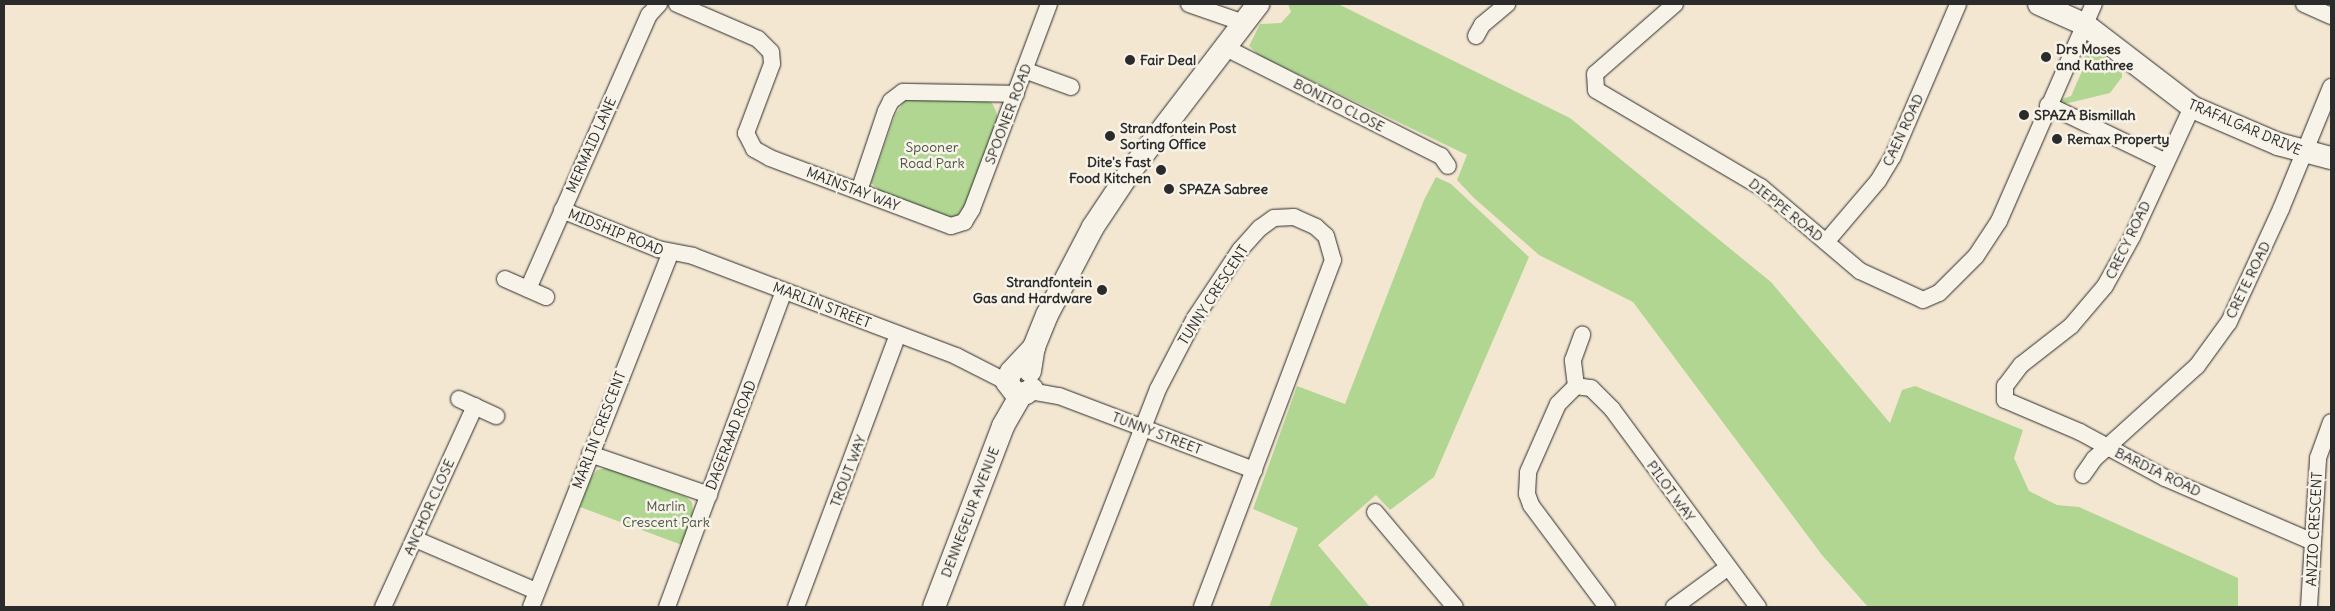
<!DOCTYPE html>
<style>
body{margin:0}
#map{position:relative;width:2335px;height:611px;overflow:hidden;background:#f4e7d2;font-family:Delius,sans-serif}
div>[style]{position:absolute}
.green>*{inset:0;background:#b0d692}
.roads{filter:drop-shadow(0 0 1px #2b2b2b) drop-shadow(0 0 1px #2b2b2b)}
.street>*{height:16px;margin:-8px;padding:0 8px;transform-origin:8px;border-radius:8px;background:#f7f3e8}
.secondary>*{height:22px;margin:-11px;padding:0 11px;transform-origin:11px;border-radius:11px;background:#f7f3e8}
.dots>*{width:14px;height:14px;translate:-50% -50%;box-sizing:border-box;border:2px solid #f7f3e8;border-radius:50%}
span{translate:-50% -50%;white-space:nowrap;text-align:center;line-height:1.15;-webkit-text-stroke:5px #f7f3e8;paint-order:stroke}
.poi-label{font-size:14px;color:#2b2b2b;font-weight:700}
.left{translate:0 -50%;text-align:left}
.right{translate:-100% -50%;text-align:right}
.street-label{font-size:14px;color:#2b2b2b}
.park-label{font-size:14px;color:#4c5645}
.frame{position:absolute;inset:0;border:5px solid #2b2b2b;pointer-events:none}
</style>
<div id="map">
<div class="green">
<div style="clip-path:polygon(1288px 4px,1338px 4px,1570px 118px,1771px 282px,1890px 423px,1902px 390px,1915px 386px,2023px 430px,2014px 458px,2029px 491px,2057px 505px,2079px 507px,2238px 578px,2238px 607px,1868px 607px,1822px 555px,1633px 302px,1539px 255px,1474px 198px,1457px 180px,1467px 155px,1260px 56px,1249px 46px,1260px 24px,1281px 23px,1291px 12px)"></div>
<div style="clip-path:polygon(2085px 41px,2122px 70px,2122px 77px,2110px 93px,2060px 105px,2059px 100px,2071px 96px,2086px 62px,2080px 49px)"></div>
<div style="clip-path:polygon(905px 100px,981px 100px,992px 103px,996px 111px,998px 121px,964px 207px,955px 218px,947px 218px,881px 192px,871px 183px,895px 115px)"></div>
<div style="clip-path:polygon(1436px 177px,1451px 184px,1529px 257px,1434px 477px,1390px 510px,1376px 495px,1318px 545px,1370px 607px,1269px 607px,1298px 528px,1253px 509px,1297px 386px,1345px 404px,1424px 200px)"></div>
<div style="clip-path:polygon(607px 468px,686px 497px,692px 502px,693px 514px,682px 545px,580px 507px,591px 478px,597px 470px)"></div>
</div>
<div class="roads">
<div class="street">
<div style="left:677px;top:4px;width:88px;rotate:23.4deg"></div>
<div style="left:758px;top:39px;width:18px;rotate:45deg"></div>
<div style="left:771px;top:52px;width:12px;rotate:85deg"></div>
<div style="left:772px;top:64px;width:74px;rotate:110.6deg"></div>
<div style="left:746px;top:133px;width:18px;rotate:63deg"></div>
<div style="left:754px;top:149px;width:18px;rotate:29deg"></div>
<div style="left:770px;top:158px;width:193px;rotate:20.6deg"></div>
<div style="left:951px;top:226px;width:14px;rotate:-17deg"></div>
<div style="left:964px;top:222px;width:15px;rotate:-58deg"></div>
<div style="left:972px;top:209px;width:219px;rotate:-69.4deg"></div>
<div style="left:1189px;top:4px;width:58px;rotate:19.1deg"></div>
<div style="left:1675px;top:4px;width:106px;rotate:138.8deg"></div>
<div style="left:1595px;top:74px;width:16px;rotate:86deg"></div>
<div style="left:1596px;top:90px;width:191px;rotate:30.5deg"></div>
<div style="left:1761px;top:187px;width:130px;rotate:40.3deg"></div>
<div style="left:1860px;top:271px;width:69px;rotate:24.7deg"></div>
<div style="left:1923px;top:300px;width:17px;rotate:-24deg"></div>
<div style="left:1939px;top:293px;width:52px;rotate:-45deg"></div>
<div style="left:1976px;top:256px;width:42px;rotate:-56.7deg"></div>
<div style="left:1999px;top:221px;width:237px;rotate:-66.4deg"></div>
<div style="left:2304px;top:4px;width:30px;rotate:24deg"></div>
<div style="left:1476px;top:36px;width:13px;rotate:-61deg"></div>
<div style="left:1482px;top:25px;width:33px;rotate:-40deg"></div>
<div style="left:1226px;top:48px;width:241px;rotate:26.7deg"></div>
<div style="left:1441px;top:156px;width:12px;rotate:55deg"></div>
<div style="left:1024px;top:70px;width:50px;rotate:19.9deg"></div>
<div style="left:2048px;top:105px;width:131px;rotate:25.8deg"></div>
<div style="left:2192px;top:107px;width:143px;rotate:114.8deg"></div>
<div style="left:2132px;top:237px;width:56px;rotate:118.9deg"></div>
<div style="left:2105px;top:286px;width:52px;rotate:130.4deg"></div>
<div style="left:2071px;top:326px;width:63px;rotate:142deg"></div>
<div style="left:2021px;top:365px;width:26px;rotate:127deg"></div>
<div style="left:2005px;top:386px;width:14px;rotate:90deg"></div>
<div style="left:2005px;top:400px;width:82px;rotate:23.1deg"></div>
<div style="left:2080px;top:432px;width:97px;rotate:28.4deg"></div>
<div style="left:2165px;top:478px;width:161px;rotate:23.4deg"></div>
<div style="left:859px;top:191px;width:84px;rotate:-71.4deg"></div>
<div style="left:886px;top:111px;width:11px;rotate:-63deg"></div>
<div style="left:891px;top:101px;width:15px;rotate:-37deg"></div>
<div style="left:903px;top:92px;width:113px;rotate:1deg"></div>
<div style="left:562px;top:210px;width:104px;rotate:22.1deg"></div>
<div style="left:658px;top:249px;width:36px;rotate:11deg"></div>
<div style="left:693px;top:256px;width:281px;rotate:20.8deg"></div>
<div style="left:956px;top:356px;width:57px;rotate:27deg"></div>
<div style="left:1826px;top:242px;width:80px;rotate:-49.6deg"></div>
<div style="left:1878px;top:181px;width:29px;rotate:-59deg"></div>
<div style="left:1893px;top:156px;width:165px;rotate:-66.8deg"></div>
<div style="left:505px;top:279px;width:45px;rotate:23.7deg"></div>
<div style="left:528px;top:289px;width:300px;rotate:-66.2deg"></div>
<div style="left:649px;top:15px;width:15px;rotate:-48deg"></div>
<div style="left:1576px;top:386px;width:26px;rotate:-97deg"></div>
<div style="left:1573px;top:360px;width:27px;rotate:-70deg"></div>
<div style="left:1030px;top:391px;width:29px;rotate:10deg"></div>
<div style="left:1059px;top:396px;width:209px;rotate:20.8deg"></div>
<div style="left:459px;top:399px;width:41px;rotate:24.7deg"></div>
<div style="left:590px;top:454px;width:126px;rotate:19deg"></div>
<div style="left:2083px;top:475px;width:19px;rotate:-55deg"></div>
<div style="left:2094px;top:459px;width:139px;rotate:-42.1deg"></div>
<div style="left:2197px;top:366px;width:54px;rotate:-54deg"></div>
<div style="left:2229px;top:322px;width:124px;rotate:-65.3deg"></div>
<div style="left:2281px;top:209px;width:132px;rotate:-67.7deg"></div>
<div style="left:1375px;top:512px;width:124px;rotate:49.9deg"></div>
<div style="left:415px;top:539px;width:132px;rotate:23.3deg"></div>
<div style="left:383px;top:607px;width:221px;rotate:-65.4deg"></div>
<div style="left:531px;top:607px;width:379px;rotate:-68.5deg"></div>
<div style="left:667px;top:607px;width:337px;rotate:-69.7deg"></div>
<div style="left:796px;top:607px;width:291px;rotate:-69.5deg"></div>
<div style="left:1073px;top:607px;width:234px;rotate:-68.7deg"></div>
<div style="left:1158px;top:389px;width:80px;rotate:-62.5deg"></div>
<div style="left:1195px;top:318px;width:82px;rotate:-56.5deg"></div>
<div style="left:1240px;top:250px;width:30px;rotate:-48deg"></div>
<div style="left:1260px;top:228px;width:17px;rotate:-36deg"></div>
<div style="left:1274px;top:218px;width:20px;rotate:-3deg"></div>
<div style="left:1294px;top:217px;width:24px;rotate:24deg"></div>
<div style="left:1316px;top:227px;width:13px;rotate:42deg"></div>
<div style="left:1326px;top:236px;width:25px;rotate:74deg"></div>
<div style="left:1333px;top:260px;width:371px;rotate:110.7deg"></div>
<div style="left:1607px;top:607px;width:127px;rotate:-126.7deg"></div>
<div style="left:1531px;top:505px;width:12px;rotate:-110deg"></div>
<div style="left:1527px;top:494px;width:22px;rotate:-87deg"></div>
<div style="left:1528px;top:472px;width:74px;rotate:-66.2deg"></div>
<div style="left:1558px;top:404px;width:25px;rotate:-45deg"></div>
<div style="left:1576px;top:386px;width:15px;rotate:8deg"></div>
<div style="left:1591px;top:388px;width:30px;rotate:45deg"></div>
<div style="left:1612px;top:409px;width:246px;rotate:53.6deg"></div>
<div style="left:1674px;top:607px;width:66px;rotate:-36.3deg"></div>
<div style="left:2309px;top:607px;width:149px;rotate:-86.5deg"></div>
<div style="left:2318px;top:458px;width:38px;rotate:-70deg"></div>
</div>
<div class="secondary">
<div style="left:2039px;top:4px;width:49px;rotate:24deg"></div>
<div style="left:2084px;top:24px;width:136px;rotate:37.5deg"></div>
<div style="left:2192px;top:107px;width:94px;rotate:23.3deg"></div>
<div style="left:2278px;top:144px;width:55px;rotate:14.8deg"></div>
<div style="left:1030px;top:371px;width:24px;rotate:-81deg"></div>
<div style="left:1034px;top:347px;width:35px;rotate:-68deg"></div>
<div style="left:1047px;top:315px;width:99px;rotate:-62.4deg"></div>
<div style="left:1093px;top:227px;width:65px;rotate:-56.3deg"></div>
<div style="left:1129px;top:173px;width:213px;rotate:-52.6deg"></div>
<div style="left:1032px;top:389px;width:7px;rotate:146deg"></div>
<div style="left:1026px;top:393px;width:10px;rotate:174deg"></div>
<div style="left:1016px;top:394px;width:15px;rotate:-127deg"></div>
<div style="left:1007px;top:382px;width:11px;rotate:-68deg"></div>
<div style="left:1011px;top:372px;width:34px;rotate:-47deg"></div>
<div style="left:934px;top:607px;width:194px;rotate:-69.1deg"></div>
<div style="left:1003px;top:426px;width:36px;rotate:-60deg"></div>
</div>
</div>
<div class="dots">
<div style="left:2046px;top:57px;background:#2b2b2b"></div>
<div style="left:1130px;top:60px;background:#2b2b2b"></div>
<div style="left:2024px;top:115px;background:#2b2b2b"></div>
<div style="left:1110px;top:136px;background:#2b2b2b"></div>
<div style="left:2057px;top:139px;background:#2b2b2b"></div>
<div style="left:1161px;top:170px;background:#2b2b2b"></div>
<div style="left:1169px;top:189px;background:#2b2b2b"></div>
<div style="left:1102px;top:290px;background:#2b2b2b"></div>
</div>
<div class="poi-label">
<span class="left" style="left:2056px;top:57px">Drs Moses<br>and Kathree</span>
<span class="left" style="left:1140px;top:60px">Fair Deal</span>
<span class="left" style="left:2034px;top:115px">SPAZA Bismillah</span>
<span class="left" style="left:1120px;top:136px">Strandfontein Post<br>Sorting Office</span>
<span class="left" style="left:2067px;top:139px">Remax Property</span>
<span class="right" style="left:1151px;top:170px">Dite's Fast<br>Food Kitchen</span>
<span class="left" style="left:1179px;top:189px">SPAZA Sabree</span>
<span class="right" style="left:1092px;top:290px">Strandfontein<br>Gas and Hardware</span>
</div>
<div class="street-label">
<span style="left:1339px;top:105px;rotate:27deg">BONITO CLOSE</span>
<span style="left:1008px;top:114px;rotate:-69deg">SPOONER ROAD</span>
<span style="left:2245px;top:127px;rotate:23deg">TRAFALGAR DRIVE</span>
<span style="left:1903px;top:130px;rotate:-65deg">CAEN ROAD</span>
<span style="left:591px;top:145px;rotate:-66deg">MERMAID LANE</span>
<span style="left:853px;top:189px;rotate:21deg">MAINSTAY WAY</span>
<span style="left:1786px;top:210px;rotate:39deg">DIEPPE ROAD</span>
<span style="left:616px;top:232px;rotate:22deg">MIDSHIP ROAD</span>
<span style="left:2128px;top:240px;rotate:-64deg">CRECY ROAD</span>
<span style="left:2248px;top:280px;rotate:-64deg">CRETE ROAD</span>
<span style="left:1213px;top:295px;rotate:-57deg">TUNNY CRESCENT</span>
<span style="left:822px;top:305px;rotate:21deg">MARLIN STREET</span>
<span style="left:599px;top:430px;rotate:-69deg">MARLIN CRESCENT</span>
<span style="left:1157px;top:433px;rotate:21deg">TUNNY STREET</span>
<span style="left:731px;top:435px;rotate:-69deg">DAGERAAD ROAD</span>
<span style="left:848px;top:471px;rotate:-69deg">TROUT WAY</span>
<span style="left:2158px;top:472px;rotate:26deg">BARDIA ROAD</span>
<span style="left:1671px;top:491px;rotate:54deg">PILOT WAY</span>
<span style="left:429px;top:507px;rotate:-66deg">ANCHOR CLOSE</span>
<span style="left:970px;top:512px;rotate:-69deg">DENNEGEUR AVENUE</span>
<span style="left:2314px;top:529px;rotate:-87deg">ANZIO CRESCENT</span>
</div>
<div class="park-label">
<span style="left:932px;top:155px">Spooner<br>Road Park</span>
<span style="left:666px;top:514px">Marlin<br>Crescent Park</span>
</div>
<div class="frame"></div>
</div>
